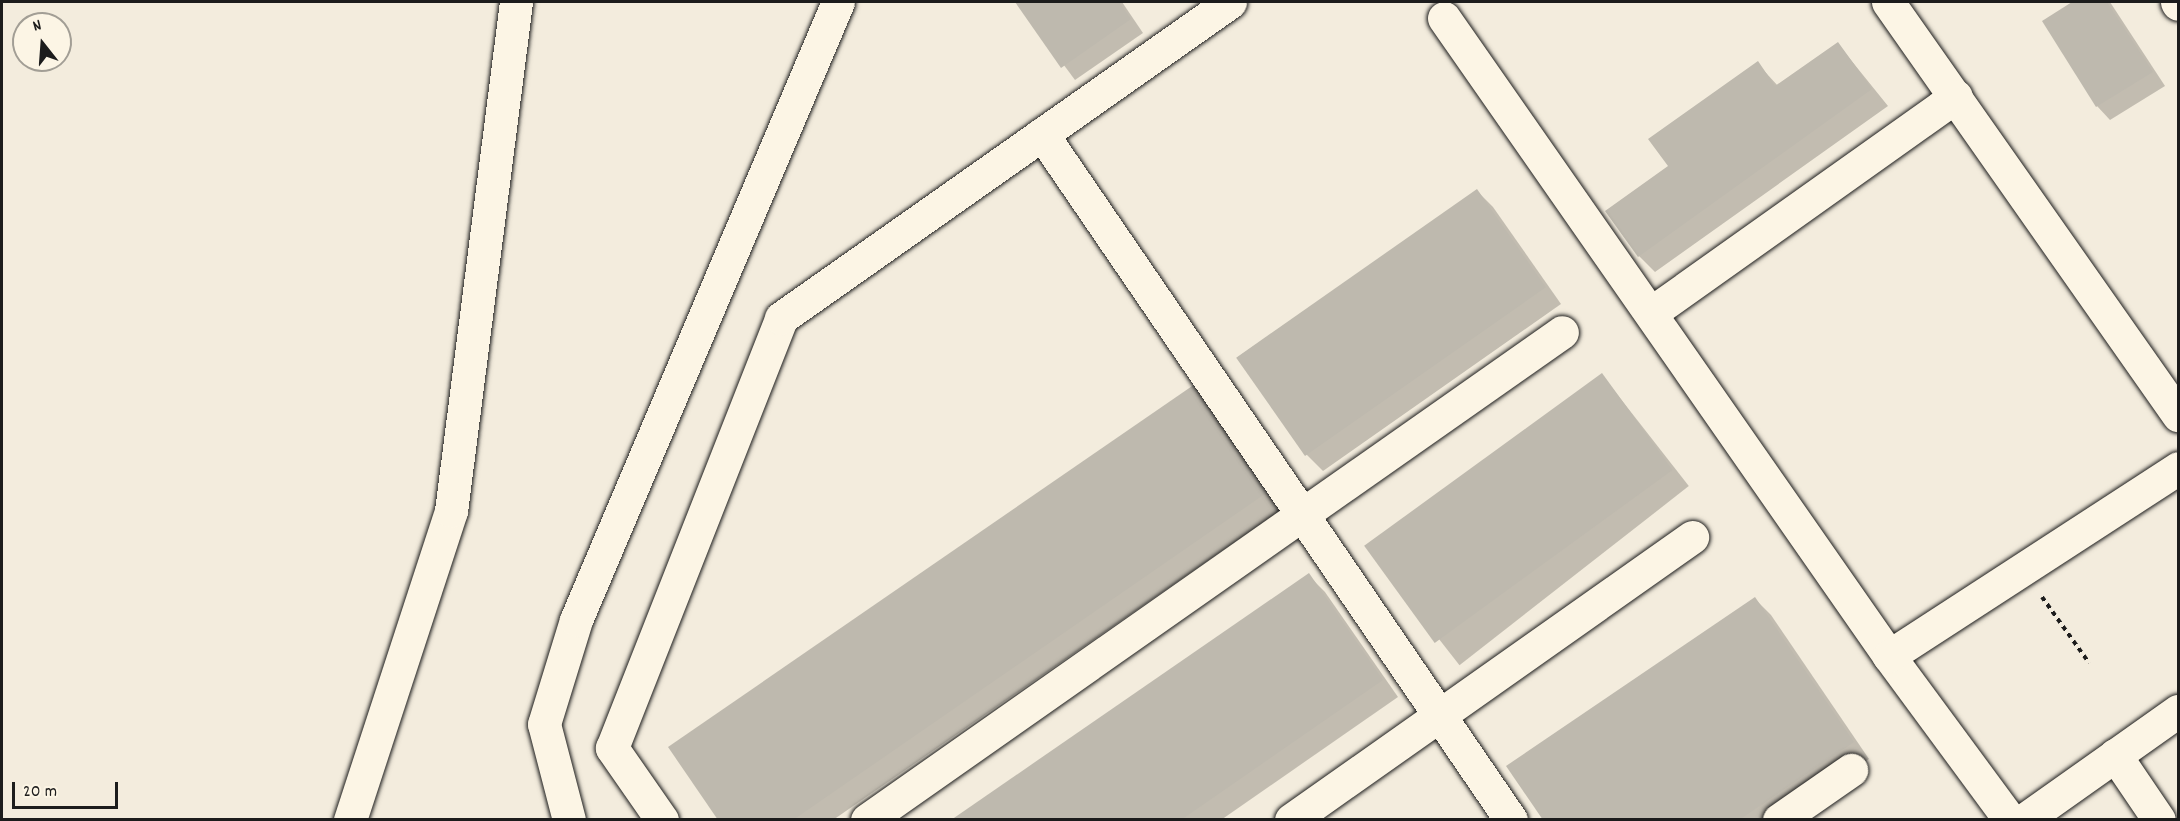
<!DOCTYPE html>
<style>
body{margin:0}
#map{position:relative;width:2180px;height:821px;overflow:hidden;background:#f3ecdd;font-family:Dekko,sans-serif}
div>[style]{position:absolute}
.shadow>*{inset:0;background:#0003;transform-origin:0 0}
.building>*{inset:0;background:#beb9ae;transform-origin:0 0}
.path>*{height:4px;margin-top:-2px;transform-origin:0;background:repeating-linear-gradient(90deg,#1c1c1c 0 4.5px,transparent 0 9px)}
.roads{filter:drop-shadow(0 0 2px #1c1c1c) drop-shadow(0 0 2px #1c1c1c)}
.minor>*{height:33px;margin:-16.5px;padding:0 16.5px;transform-origin:16.5px;border-radius:16.5px;background:#fcf5e5}
span{translate:-50% -50%;white-space:nowrap;text-align:center;line-height:1.15;-webkit-text-stroke:5px #fcf5e5;paint-order:stroke}
.frame{position:absolute;inset:0;border:3px solid #1c1c1c;pointer-events:none}
.north{position:absolute;left:12px;top:12px;width:60px;height:60px;box-sizing:border-box;background:#fcf5e5;border:2px solid #a29e95;border-radius:50%;rotate:343deg;font-size:16px;font-weight:700;line-height:24px;text-align:center;color:#1c1c1c}
.north::after{content:'';display:block;margin:auto;width:21px;height:27px;background:#1c1c1c;clip-path:polygon(50% 0,100% 100%,50% 72%,0 100%)}
.scale{position:absolute;left:12px;top:782px;width:106px;height:27px;box-sizing:border-box;border:3px solid #1c1c1c;border-top:0;padding-left:8px;font-size:18px;line-height:21px;white-space:nowrap;color:#1c1c1c;-webkit-text-stroke:4px #fcf5e5;paint-order:stroke}
</style>
<div id="map">
<div class="shadow">
<div style="clip-path:polygon(1017px 2px,1122px 2px,1143px 33px,1075px 80px)"></div>
<div style="clip-path:polygon(2075px 2px,2110px 2px,2165px 86px,2110px 120px,2097px 106px,2044px 21px)"></div>
<div style="clip-path:polygon(1838px 44px,1888px 106px,1655px 272px,1639px 256px,1670px 166px,1757px 63px,1778px 86px)"></div>
<div style="clip-path:polygon(1477px 191px,1493px 207px,1561px 304px,1323px 471px,1306px 454px,1238px 357px)"></div>
<div style="left:1602px;top:375px;width:141px;height:291px;rotate:52deg"></div>
<div style="clip-path:polygon(1198px 384px,1287px 506px,833px 820px,720px 820px)"></div>
<div style="clip-path:polygon(1308px 575px,1325px 592px,1398px 697px,1221px 820px,954px 820px)"></div>
<div style="clip-path:polygon(1755px 599px,1771px 615px,1869px 759px,1780px 820px,1544px 820px)"></div>
</div>
<div class="building">
<div style="clip-path:polygon(1015px 2px,1119px 2px,1131px 19px,1061px 68px)"></div>
<div style="clip-path:polygon(2072px 2px,2107px 2px,2153px 72px,2096px 107px,2042px 21px)"></div>
<div style="clip-path:polygon(1838px 42px,1872px 89px,1638px 257px,1605px 211px,1668px 166px,1648px 139px,1758px 61px,1775px 86px)"></div>
<div style="left:1477px;top:189px;width:120px;height:294px;rotate:55deg"></div>
<div style="left:1602px;top:373px;width:120px;height:294px;rotate:54deg"></div>
<div style="clip-path:polygon(1198px 382px,1272px 489px,793px 820px,718px 820px,668px 747px)"></div>
<div style="clip-path:polygon(1309px 573px,1383px 680px,1181px 820px,951px 820px)"></div>
<div style="clip-path:polygon(1755px 597px,1854px 742px,1739px 820px,1543px 820px,1506px 766px)"></div>
</div>
<div class="path">
<div style="left:2042px;top:597px;width:81px;rotate:54.5deg"></div>
</div>
<div class="roads">
<div class="minor">
<div style="left:1888px;top:2px;width:505px;rotate:54.92deg"></div>
<div style="left:2177px;top:2px;width:2px;rotate:63deg"></div>
<div style="left:1444px;top:18px;width:778px;rotate:55.1deg"></div>
<div style="left:1889px;top:656px;width:204px;rotate:53.6deg"></div>
<div style="left:1042px;top:134px;width:831px;rotate:55.64deg"></div>
<div style="left:1651px;top:313px;width:374px;rotate:-35.4deg"></div>
<div style="left:1889px;top:656px;width:345px;rotate:-33deg"></div>
<div style="left:2115px;top:755px;width:78px;rotate:55.9deg"></div>
<div style="left:350px;top:820px;width:325px;rotate:-71.9deg"></div>
<div style="left:451px;top:511px;width:513px;rotate:-82.72deg"></div>
<div style="left:569px;top:820px;width:99px;rotate:-104.6deg"></div>
<div style="left:544px;top:724px;width:109px;rotate:-72.9deg"></div>
<div style="left:576px;top:620px;width:671px;rotate:-67.03deg"></div>
<div style="left:662px;top:820px;width:88px;rotate:-124.8deg"></div>
<div style="left:612px;top:748px;width:462px;rotate:-68.5deg"></div>
<div style="left:781px;top:318px;width:549px;rotate:-35.14deg"></div>
<div style="left:867px;top:820px;width:849px;rotate:-35.07deg"></div>
<div style="left:1291px;top:820px;width:491px;rotate:-35.2deg"></div>
<div style="left:1779px;top:820px;width:88px;rotate:-34.8deg"></div>
<div style="left:2024px;top:820px;width:189px;rotate:-35.3deg"></div>
</div>
</div>
<div class="frame"></div>
<div class="north">N</div>
<div class="scale">20 m</div>
</div>
